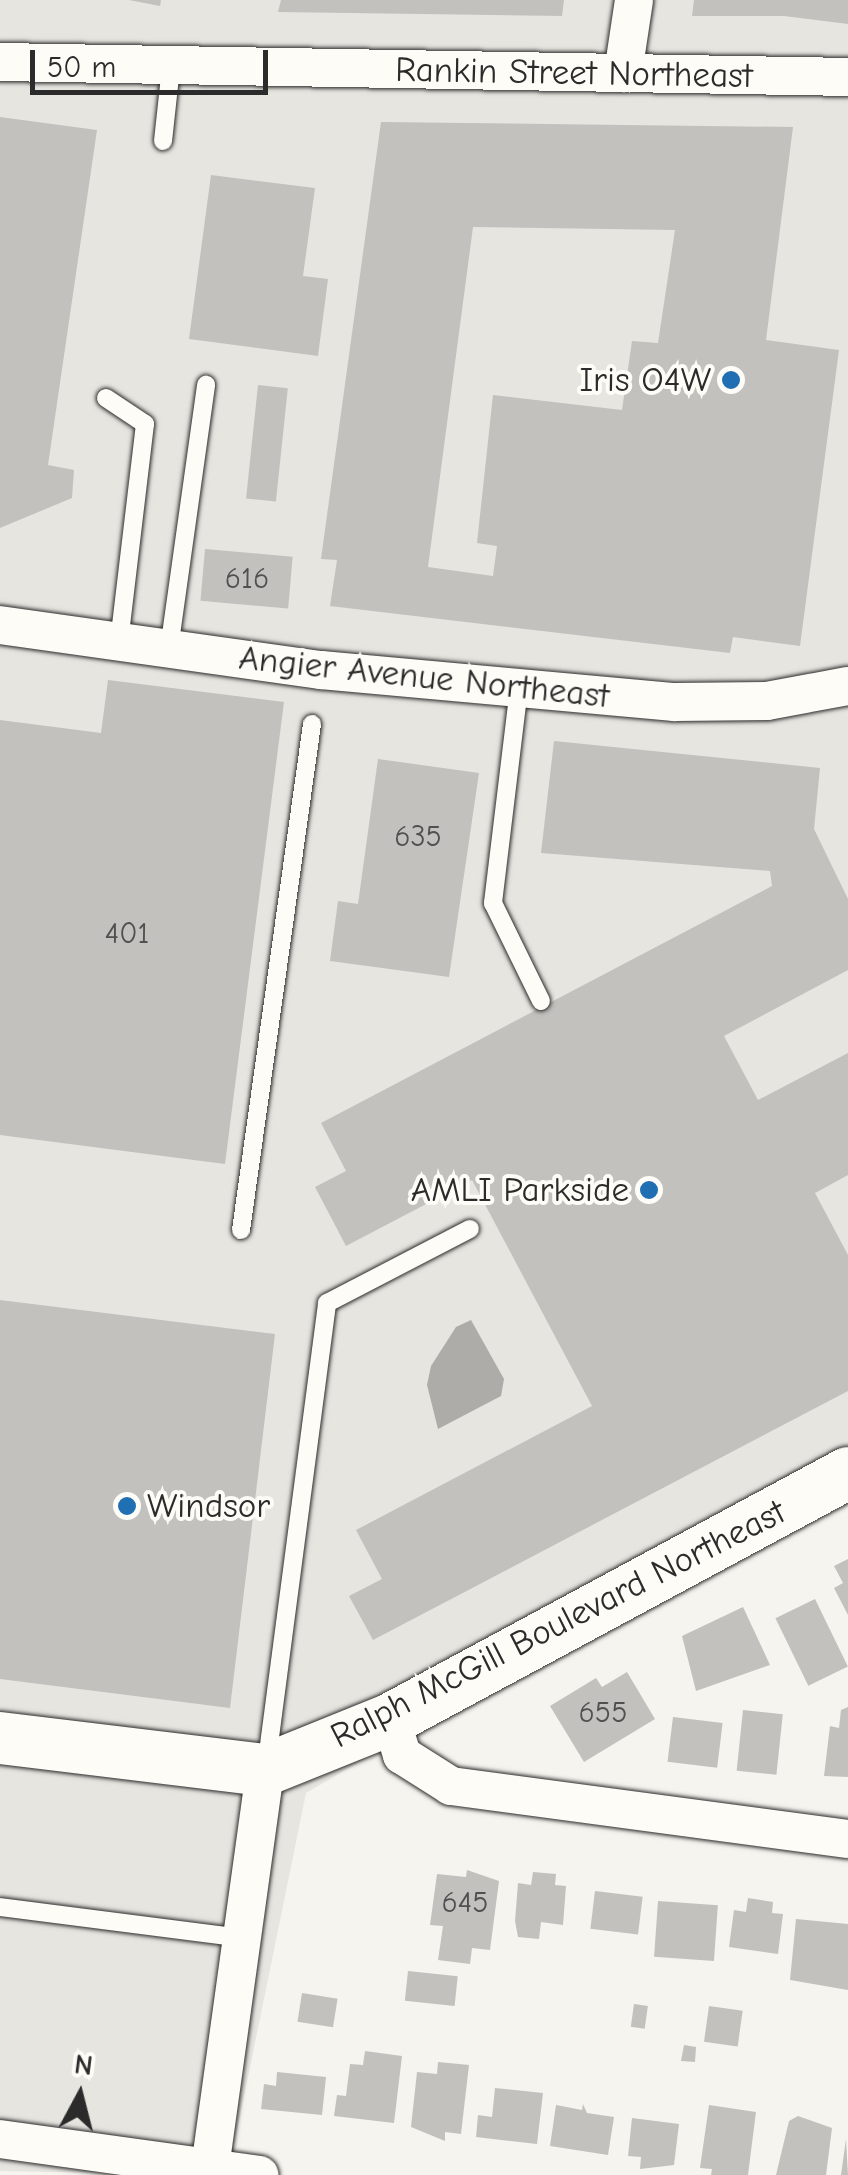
<!DOCTYPE html>
<style>
body{margin:0}
#map{position:relative;width:848px;height:2175px;overflow:hidden;background:#f5f4ef;font-family:"Comic Neue",sans-serif}
div>[style]{position:absolute}
.built>*{inset:0;background:#e6e5e0}
.water>*{inset:0;background:#adaca9}
.building>*{inset:0;background:#c2c1be;transform-origin:0 0}
.roads{filter:drop-shadow(0 0 2px #2b2b2b) drop-shadow(0 0 2px #2b2b2b)}
.service>*{height:18px;margin:-9px;padding:0 9px;transform-origin:9px;border-radius:9px;background:#fdfcf7}
.minor>*{height:38px;margin:-19px;padding:0 19px;transform-origin:19px;border-radius:19px;background:#fdfcf7}
.secondary>*{height:52px;margin:-26px;padding:0 26px;transform-origin:26px;border-radius:26px;background:#fdfcf7}
.dots>*{width:28px;height:28px;translate:-50% -50%;box-sizing:border-box;border:5px solid #fdfcf7;border-radius:50%}
span{translate:-50% -50%;white-space:nowrap;text-align:center;line-height:1.15;-webkit-text-stroke:8px #fdfcf7;paint-order:stroke}
.number-label{font-size:30px;color:#515050}
.number-label span{-webkit-text-stroke-width:0}
.street-label{font-size:35px;color:#2b2b2b}
.poi-label{font-size:35px;color:#2b2b2b}
.right{translate:-100% -50%;text-align:right}
.left{translate:0 -50%;text-align:left}
.north{position:absolute;left:30px;top:2045px;width:100px;height:100px;-webkit-text-stroke:8px #fdfcf7;paint-order:stroke;rotate:7deg;font-size:28px;font-weight:700;line-height:40px;text-align:center;color:#2b2b2b}
.north::after{content:'';display:block;margin:auto;width:35px;height:45px;background:#2b2b2b;clip-path:polygon(50% 0,100% 100%,50% 72%,0 100%)}
.scale{position:absolute;left:30px;top:50px;width:238px;height:45px;box-sizing:border-box;border:5px solid #2b2b2b;border-top:0;padding-left:12px;font-size:30px;line-height:35px;white-space:nowrap;color:#2b2b2b;-webkit-text-stroke:8px #fdfcf7;paint-order:stroke}
</style>
<div id="map">
<div class="built">
<div style="clip-path:polygon(0 0,848px 0,848px 1478px,306px 1793px,228px 2175px,0 2171px)"></div>
</div>
<div class="water">
<div style="clip-path:polygon(471px 1320px,504px 1379px,501px 1396px,438px 1429px,427px 1385px,431px 1366px,456px 1327px)"></div>
</div>
<div class="building">
<div style="clip-path:polygon(129px 0,161px 0,160px 6px)"></div>
<div style="clip-path:polygon(281px 0,564px 0,562px 16px,278px 12px)"></div>
<div style="clip-path:polygon(694px 0,848px 0,848px 24px,784px 16px,692px 16px)"></div>
<div style="clip-path:polygon(0 117px,97px 130px,48px 465px,74px 470px,72px 498px,0 528px)"></div>
<div style="clip-path:polygon(evenodd,381px 122px,793px 127px,766px 340px,839px 350px,800px 646px,733px 637px,730px 653px,330px 606px,337px 560px,321px 559px,381px 122px,473px 227px,675px 230px,658px 343px,632px 341px,622px 410px,493px 395px,477px 543px,497px 546px,493px 576px,428px 567px,473px 227px)"></div>
<div style="clip-path:polygon(211px 175px,315px 188px,303px 276px,328px 279px,318px 356px,189px 339px)"></div>
<div style="left:258px;top:385px;width:30px;height:114px;rotate:6deg"></div>
<div style="left:205px;top:549px;width:88px;height:52px;rotate:5deg"></div>
<div style="clip-path:polygon(108px 680px,284px 702px,225px 1164px,0 1135px,0 720px,101px 733px)"></div>
<div style="clip-path:polygon(554px 741px,820px 768px,814px 829px,848px 899px,848px 970px,724px 1036px,758px 1100px,848px 1053px,848px 1175px,815px 1193px,848px 1255px,848px 1391px,373px 1640px,349px 1596px,382px 1579px,356px 1530px,592px 1406px,472px 1180px,346px 1246px,315px 1187px,346px 1171px,321px 1123px,772px 886px,770px 871px,541px 853px)"></div>
<div style="clip-path:polygon(378px 759px,479px 773px,449px 977px,330px 961px,338px 901px,358px 904px)"></div>
<div style="clip-path:polygon(0 1300px,275px 1334px,230px 1708px,0 1679px)"></div>
<div style="clip-path:polygon(848px 1559px,848px 1615px,834px 1588px,843px 1583px,834px 1566px)"></div>
<div style="left:815px;top:1599px;width:75px;height:44px;rotate:64deg"></div>
<div style="clip-path:polygon(743px 1607px,770px 1665px,696px 1691px,682px 1636px)"></div>
<div style="clip-path:polygon(627px 1672px,655px 1719px,584px 1762px,550px 1706px,596px 1678px,602px 1687px)"></div>
<div style="clip-path:polygon(848px 1707px,848px 1777px,824px 1776px,830px 1726px,839px 1728px,841px 1710px)"></div>
<div style="left:743px;top:1710px;width:40px;height:61px;rotate:6deg"></div>
<div style="left:673px;top:1717px;width:50px;height:45px;rotate:7deg"></div>
<div style="clip-path:polygon(467px 1870px,499px 1881px,490px 1950px,472px 1948px,470px 1964px,438px 1960px,443px 1926px,430px 1925px,437px 1874px,466px 1877px)"></div>
<div style="clip-path:polygon(533px 1872px,556px 1874px,555px 1885px,566px 1886px,563px 1925px,541px 1922px,539px 1939px,518px 1937px,515px 1921px,518px 1883px,531px 1885px)"></div>
<div style="left:595px;top:1891px;width:48px;height:38px;rotate:7deg"></div>
<div style="clip-path:polygon(748px 1898px,773px 1902px,772px 1913px,783px 1914px,778px 1954px,729px 1947px,734px 1910px,746px 1912px)"></div>
<div style="left:658px;top:1901px;width:60px;height:56px;rotate:4deg"></div>
<div style="clip-path:polygon(796px 1919px,848px 1924px,848px 1990px,790px 1980px)"></div>
<div style="left:408px;top:1971px;width:50px;height:30px;rotate:6deg"></div>
<div style="left:302px;top:1993px;width:36px;height:29px;rotate:9deg"></div>
<div style="left:634px;top:2004px;width:14px;height:23px;rotate:8deg"></div>
<div style="left:709px;top:2006px;width:34px;height:36px;rotate:8deg"></div>
<div style="clip-path:polygon(684px 2045px,696px 2047px,695px 2062px,681px 2061px)"></div>
<div style="clip-path:polygon(365px 2051px,402px 2056px,394px 2123px,334px 2116px,337px 2095px,346px 2096px,350px 2064px,363px 2065px)"></div>
<div style="clip-path:polygon(438px 2062px,469px 2065px,461px 2134px,445px 2132px,445px 2141px,411px 2127px,417px 2072px,437px 2074px)"></div>
<div style="clip-path:polygon(277px 2072px,326px 2077px,322px 2115px,261px 2109px,264px 2084px,276px 2086px)"></div>
<div style="clip-path:polygon(495px 2088px,543px 2093px,537px 2144px,476px 2137px,478px 2115px,492px 2117px)"></div>
<div style="clip-path:polygon(583px 2104px,587px 2113px,614px 2117px,608px 2155px,550px 2146px,556px 2105px,582px 2110px)"></div>
<div style="clip-path:polygon(709px 2105px,756px 2112px,748px 2175px,711px 2175px,712px 2169px,700px 2168px)"></div>
<div style="clip-path:polygon(798px 2116px,832px 2128px,826px 2175px,776px 2175px,789px 2121px)"></div>
<div style="clip-path:polygon(632px 2118px,679px 2124px,674px 2165px,640px 2169px,641px 2157px,628px 2156px)"></div>
<div style="clip-path:polygon(846px 2139px,848px 2175px,841px 2175px)"></div>
</div>
<div class="roads">
<div class="service">
<div style="left:163px;top:141px;width:74px;rotate:-83.8deg"></div>
<div style="left:106px;top:398px;width:47px;rotate:33.7deg"></div>
<div style="left:145px;top:424px;width:220px;rotate:96.8deg"></div>
<div style="left:169px;top:649px;width:267px;rotate:-82deg"></div>
<div style="left:519px;top:688px;width:217px;rotate:96.9deg"></div>
<div style="left:493px;top:903px;width:109px;rotate:63.9deg"></div>
<div style="left:241px;top:1230px;width:511px;rotate:-82.01deg"></div>
<div style="left:267px;top:1760px;width:461px;rotate:-82.5deg"></div>
<div style="left:327px;top:1303px;width:161px;rotate:-27.4deg"></div>
<div style="left:0;top:1907px;width:244px;rotate:7.3deg"></div>
</div>
<div class="minor">
<div style="left:0;top:62px;width:848px;rotate:1.01deg"></div>
<div style="left:623px;top:73px;width:74px;rotate:-81.4deg"></div>
<div style="left:0;top:625px;width:324px;rotate:8deg"></div>
<div style="left:321px;top:670px;width:355px;rotate:5.2deg"></div>
<div style="left:675px;top:702px;width:92px;rotate:-0.6deg"></div>
<div style="left:767px;top:701px;width:82px;rotate:-10.5deg"></div>
<div style="left:391px;top:1719px;width:38px;rotate:73deg"></div>
<div style="left:402px;top:1755px;width:58px;rotate:32.3deg"></div>
<div style="left:451px;top:1786px;width:401px;rotate:7.6deg"></div>
<div style="left:0;top:2139px;width:262px;rotate:7.9deg"></div>
<div style="left:209px;top:2175px;width:409px;rotate:-82.1deg"></div>
</div>
<div class="secondary">
<div style="left:0;top:1738px;width:267px;rotate:6.9deg"></div>
<div style="left:265px;top:1770px;width:136px;rotate:-22deg"></div>
<div style="left:391px;top:1719px;width:519px;rotate:-28.29deg"></div>
</div>
</div>
<div class="dots">
<div style="left:731px;top:380px;background:#1f6fb2"></div>
<div style="left:649px;top:1190px;background:#1f6fb2"></div>
<div style="left:127px;top:1506px;background:#1f6fb2"></div>
</div>
<div class="number-label">
<span style="left:247px;top:579px">616</span>
<span style="left:418px;top:837px">635</span>
<span style="left:127px;top:934px">401</span>
<span style="left:603px;top:1713px">655</span>
<span style="left:465px;top:1903px">645</span>
</div>
<div class="street-label">
<span style="left:574px;top:73px;rotate:1deg">Rankin Street Northeast</span>
<span style="left:424px;top:677px;rotate:6deg">Angier Avenue Northeast</span>
<span style="left:558px;top:1624px;rotate:-27deg">Ralph McGill Boulevard Northeast</span>
</div>
<div class="poi-label">
<span class="right" style="left:711px;top:380px">Iris O4W</span>
<span class="right" style="left:629px;top:1190px">AMLI Parkside</span>
<span class="left" style="left:147px;top:1506px">Windsor</span>
</div>
<div class="north">N</div>
<div class="scale">50 m</div>
</div>
